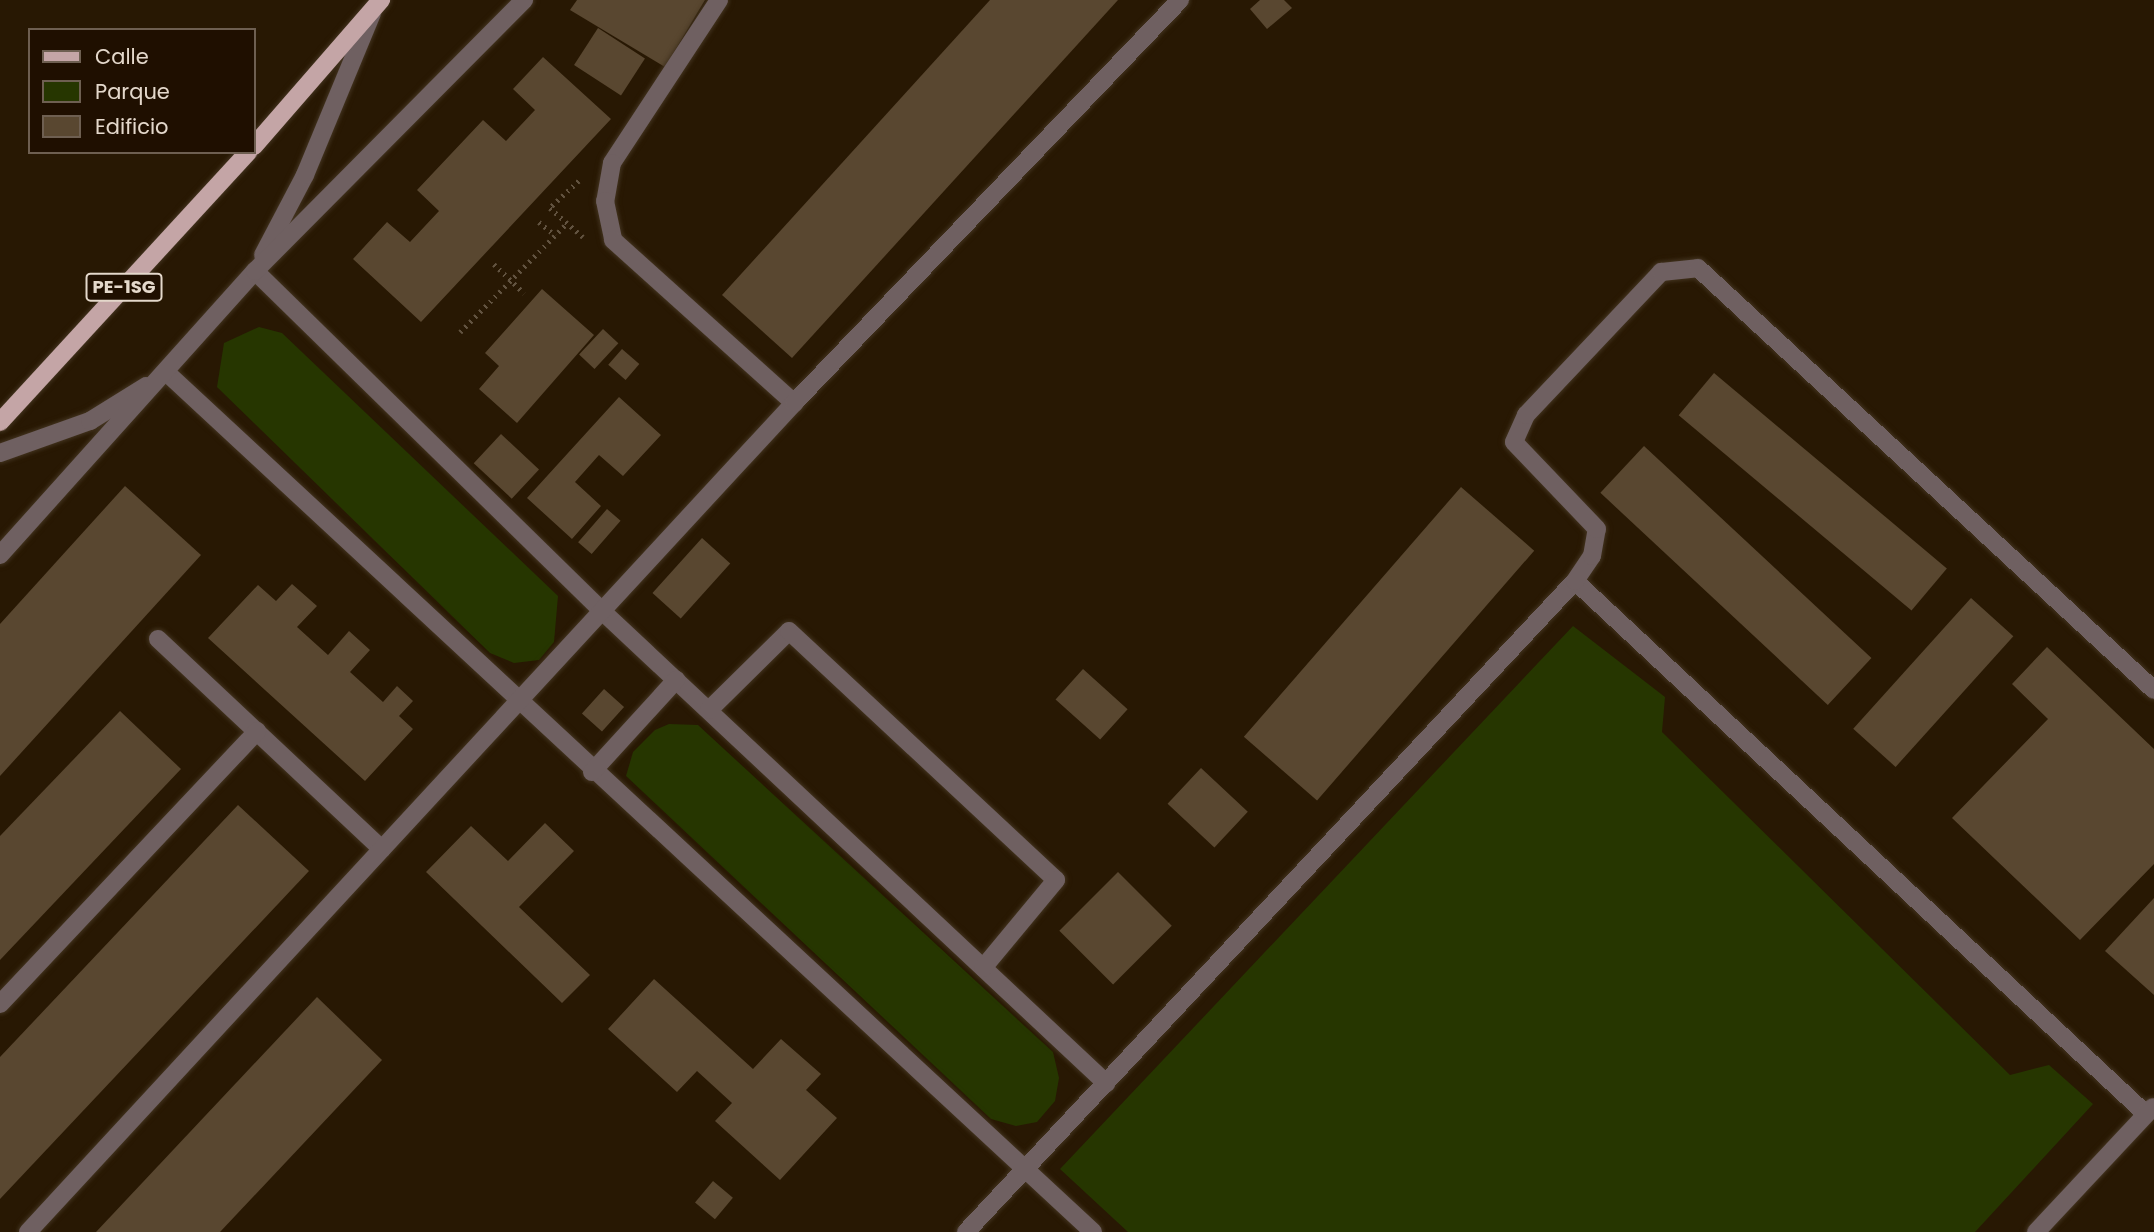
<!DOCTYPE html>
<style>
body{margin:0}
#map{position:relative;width:2154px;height:1232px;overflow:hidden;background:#281803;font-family:Poppins,sans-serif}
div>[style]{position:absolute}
.green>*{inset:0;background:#263600}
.building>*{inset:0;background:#594730;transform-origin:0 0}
.path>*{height:4.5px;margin-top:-2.25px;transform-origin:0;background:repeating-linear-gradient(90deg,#625340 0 2px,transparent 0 7px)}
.roads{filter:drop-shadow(0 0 2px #42331f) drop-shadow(0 0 2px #42331f)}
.minor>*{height:18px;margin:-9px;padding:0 9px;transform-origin:9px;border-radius:9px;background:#6f6061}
.major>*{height:18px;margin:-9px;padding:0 9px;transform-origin:9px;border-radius:9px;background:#c4a5a6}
span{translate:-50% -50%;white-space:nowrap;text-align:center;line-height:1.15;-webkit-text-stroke:5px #1f0f00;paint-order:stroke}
.shield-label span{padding:2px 5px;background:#1f0f00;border:2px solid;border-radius:5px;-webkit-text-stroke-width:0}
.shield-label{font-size:18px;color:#e4d8cb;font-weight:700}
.legend{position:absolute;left:28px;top:28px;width:228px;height:126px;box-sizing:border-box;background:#1f0f00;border:2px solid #6e5f51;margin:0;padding:9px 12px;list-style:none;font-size:21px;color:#e4d8cb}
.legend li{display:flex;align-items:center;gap:14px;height:35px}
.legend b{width:35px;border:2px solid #6e5f51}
</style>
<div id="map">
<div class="green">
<div style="clip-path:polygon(259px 327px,282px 333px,558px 596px,554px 642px,539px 660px,514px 663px,490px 653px,217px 387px,224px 343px)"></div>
<div style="clip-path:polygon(1573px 626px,1665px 697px,1662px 732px,2010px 1075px,2049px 1065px,2093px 1104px,1975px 1232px,1128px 1232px,1060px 1169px)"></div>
<div style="clip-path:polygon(669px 724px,698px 725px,1053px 1052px,1059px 1078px,1055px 1101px,1037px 1122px,1016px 1126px,991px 1119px,626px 776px,633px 752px,655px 730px)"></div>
</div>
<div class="building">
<div style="clip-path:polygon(577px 0,705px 0,665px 67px,570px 10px)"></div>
<div style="clip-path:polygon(990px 0,1118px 0,792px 358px,722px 295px)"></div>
<div style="clip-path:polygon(1260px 0,1284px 0,1292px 8px,1267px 29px,1250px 9px)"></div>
<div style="left:598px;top:28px;width:56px;height:44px;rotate:33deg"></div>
<div style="clip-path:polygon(543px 57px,611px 119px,421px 322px,353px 259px,387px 222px,410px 242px,439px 211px,417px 190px,483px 120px,506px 141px,535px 110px,513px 89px)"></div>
<div style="clip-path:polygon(542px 289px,594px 335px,517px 423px,479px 389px,499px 366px,485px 353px)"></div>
<div style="left:603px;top:329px;width:21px;height:35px;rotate:43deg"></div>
<div style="left:622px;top:349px;width:23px;height:21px;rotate:41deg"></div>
<div style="left:1714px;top:373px;width:304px;height:55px;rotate:40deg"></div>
<div style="clip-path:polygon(619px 397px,661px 435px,623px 476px,599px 455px,575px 482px,601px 506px,572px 539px,527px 498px)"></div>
<div style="left:501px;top:434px;width:52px;height:40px;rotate:43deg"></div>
<div style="left:1644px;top:446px;width:311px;height:64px;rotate:43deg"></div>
<div style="clip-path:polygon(125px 486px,201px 555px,0 776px,0 624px)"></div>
<div style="left:1461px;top:487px;width:97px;height:331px;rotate:41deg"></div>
<div style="left:607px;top:509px;width:18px;height:44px;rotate:41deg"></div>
<div style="left:702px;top:538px;width:38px;height:74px;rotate:42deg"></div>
<div style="clip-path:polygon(292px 584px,317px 606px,297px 627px,328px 655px,349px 631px,370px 650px,350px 672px,383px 702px,397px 686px,413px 701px,399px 716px,413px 729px,365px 781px,208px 638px,258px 585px,276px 601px)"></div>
<div style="left:1971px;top:598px;width:57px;height:176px;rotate:42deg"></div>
<div style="clip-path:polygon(2047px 647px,2154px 749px,2154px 864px,2080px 940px,1952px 818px,2048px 719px,2012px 684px)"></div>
<div style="left:1083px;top:669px;width:60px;height:41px;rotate:42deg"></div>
<div style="left:604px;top:689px;width:27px;height:33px;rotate:42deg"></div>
<div style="clip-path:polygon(120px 711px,181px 769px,0 960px,0 836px)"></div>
<div style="left:1201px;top:768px;width:64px;height:49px;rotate:43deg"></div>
<div style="clip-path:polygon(238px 805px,309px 871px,0 1199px,0 1057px)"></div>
<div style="clip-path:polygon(545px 823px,574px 851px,519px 907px,590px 975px,562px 1003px,426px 872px,471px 826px,508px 861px)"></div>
<div style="left:1118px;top:872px;width:76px;height:83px;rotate:45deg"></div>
<div style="clip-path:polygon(2154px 898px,2154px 995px,2105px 951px)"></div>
<div style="clip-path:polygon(654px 979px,753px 1069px,781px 1039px,821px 1074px,806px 1090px,837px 1118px,780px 1180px,715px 1121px,732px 1103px,697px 1071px,677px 1092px,608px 1029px)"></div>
<div style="clip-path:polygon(317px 997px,382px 1060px,220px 1232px,96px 1232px)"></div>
<div style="left:713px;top:1181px;width:26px;height:28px;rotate:40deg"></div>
</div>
<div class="path">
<div style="left:579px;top:181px;width:40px;rotate:137deg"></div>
<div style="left:550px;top:208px;width:44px;rotate:41.3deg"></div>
<div style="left:539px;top:222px;width:21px;rotate:39deg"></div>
<div style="left:494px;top:264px;width:42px;rotate:44deg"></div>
<div style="left:460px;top:332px;width:153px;rotate:-45.5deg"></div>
</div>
<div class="roads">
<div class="minor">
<div style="left:719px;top:0;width:195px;rotate:123.3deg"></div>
<div style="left:612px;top:163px;width:39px;rotate:100deg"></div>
<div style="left:605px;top:201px;width:40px;rotate:78deg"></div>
<div style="left:613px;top:240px;width:244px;rotate:42deg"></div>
<div style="left:263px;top:255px;width:90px;rotate:-62.3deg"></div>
<div style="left:305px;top:175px;width:175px;rotate:-67.5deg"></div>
<div style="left:255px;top:271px;width:486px;rotate:44.4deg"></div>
<div style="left:602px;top:611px;width:691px;rotate:43.12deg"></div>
<div style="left:167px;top:373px;width:1263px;rotate:42.85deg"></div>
<div style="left:0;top:453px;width:96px;rotate:-19.6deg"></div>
<div style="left:90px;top:421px;width:66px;rotate:-32deg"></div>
<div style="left:0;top:555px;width:382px;rotate:-48.1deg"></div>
<div style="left:255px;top:271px;width:382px;rotate:-45.2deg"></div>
<div style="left:1575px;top:581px;width:781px;rotate:43.03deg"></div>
<div style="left:158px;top:639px;width:307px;rotate:43.2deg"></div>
<div style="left:709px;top:710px;width:112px;rotate:-44.6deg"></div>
<div style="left:789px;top:631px;width:365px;rotate:43deg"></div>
<div style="left:1056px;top:880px;width:114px;rotate:129.7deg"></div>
<div style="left:592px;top:772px;width:125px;rotate:-47.6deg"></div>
<div style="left:0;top:1004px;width:375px;rotate:-46.7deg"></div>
<div style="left:28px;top:1232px;width:1129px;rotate:-47.26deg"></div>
<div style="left:794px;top:403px;width:558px;rotate:-46.23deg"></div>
<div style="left:966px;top:1232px;width:891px;rotate:-46.91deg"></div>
<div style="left:1575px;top:581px;width:30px;rotate:-56deg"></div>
<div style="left:1592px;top:556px;width:27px;rotate:-80deg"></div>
<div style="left:1597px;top:529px;width:120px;rotate:-133.7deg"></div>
<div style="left:1514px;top:442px;width:30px;rotate:-66deg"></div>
<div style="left:1526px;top:415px;width:197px;rotate:-46.6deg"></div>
<div style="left:1661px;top:272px;width:37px;rotate:-6deg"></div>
<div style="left:1698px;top:268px;width:621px;rotate:42.78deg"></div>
<div style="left:2036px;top:1232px;width:171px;rotate:-46.9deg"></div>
</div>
<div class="major">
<div style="left:254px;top:146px;width:194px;rotate:-49deg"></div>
<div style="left:0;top:422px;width:367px;rotate:-47.4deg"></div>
</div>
</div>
<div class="shield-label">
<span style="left:124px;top:287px">PE-1SG</span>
</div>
<ul class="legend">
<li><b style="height:9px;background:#c4a5a6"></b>Calle</li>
<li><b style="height:19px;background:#263600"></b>Parque</li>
<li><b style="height:19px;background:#594730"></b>Edificio</li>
</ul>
</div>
